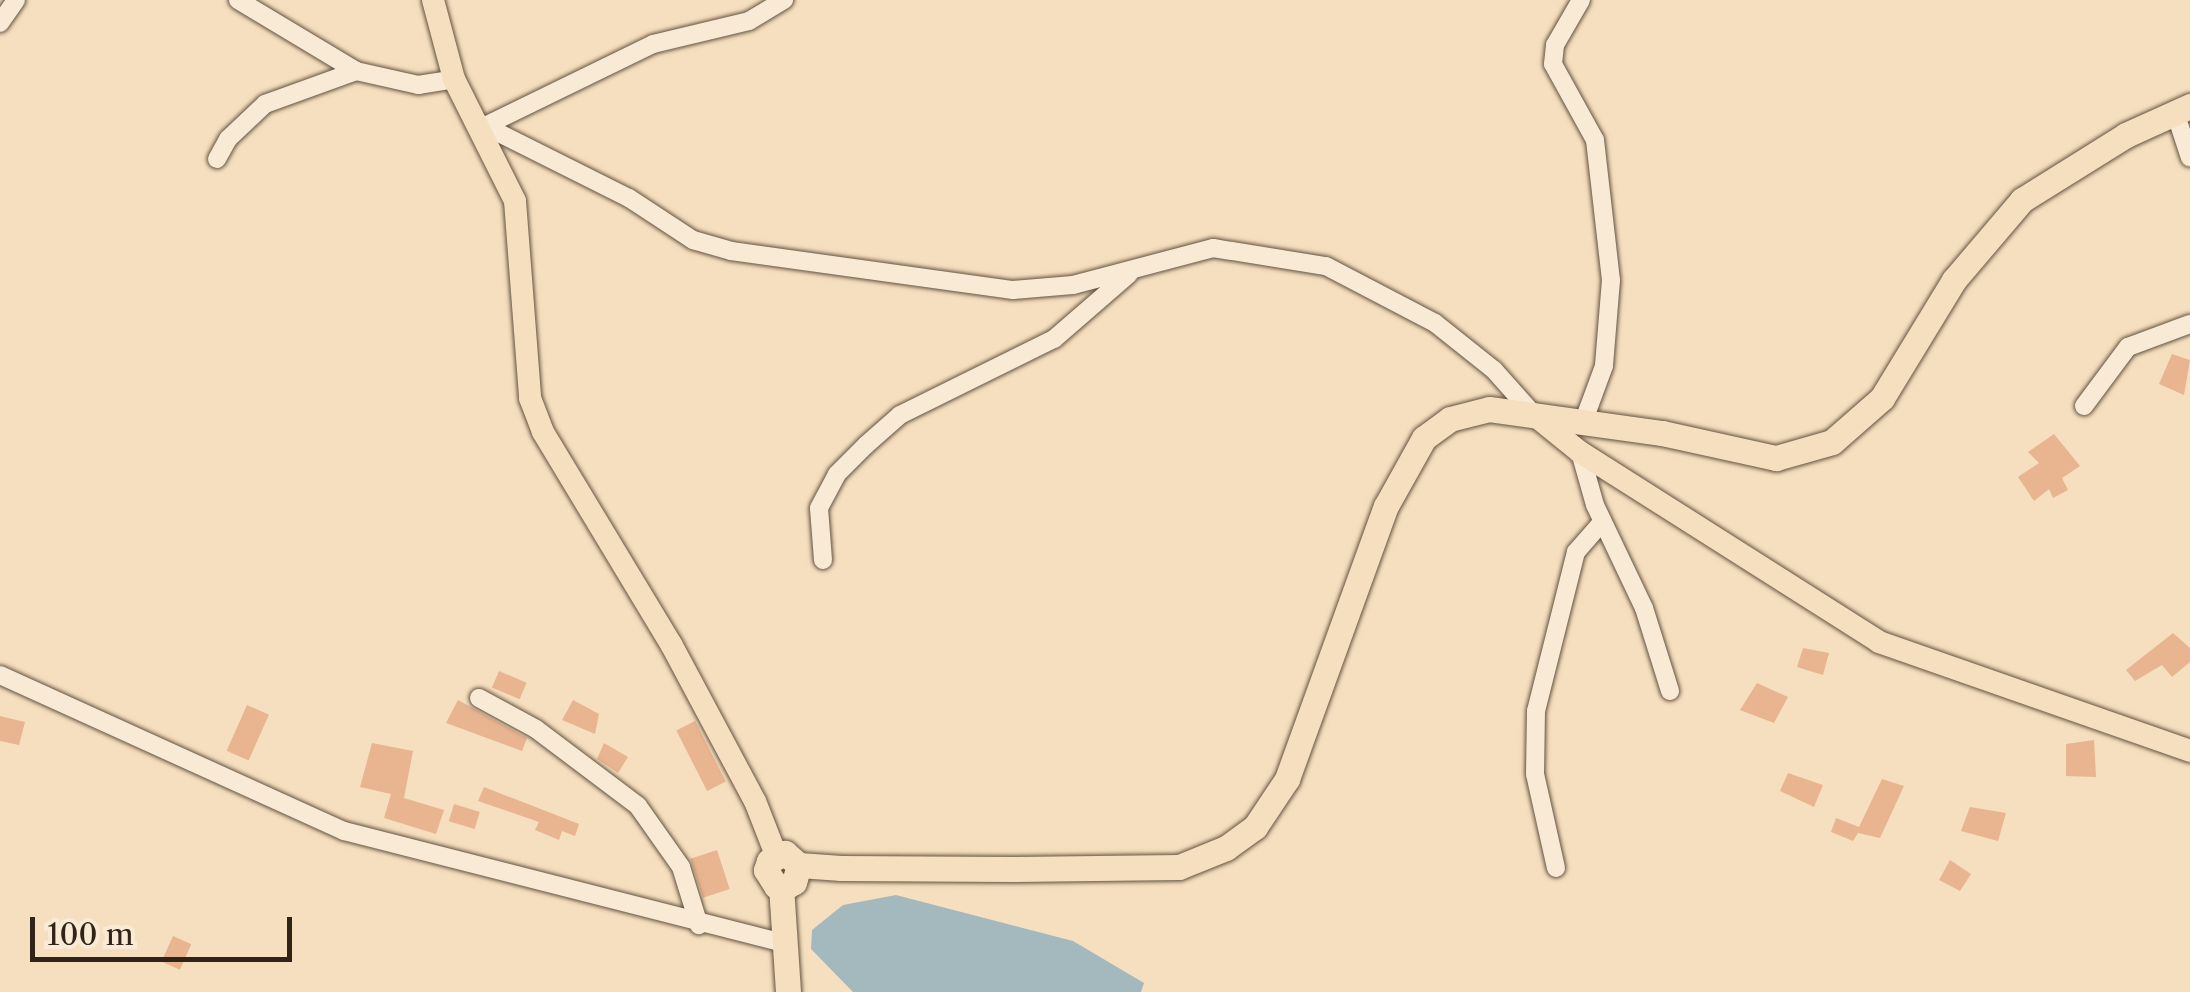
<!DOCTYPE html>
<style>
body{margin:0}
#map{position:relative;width:2190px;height:992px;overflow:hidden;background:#f6dfbe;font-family:"Libre Caslon Text",serif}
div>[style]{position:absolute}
.water>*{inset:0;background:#a3b9bd}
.building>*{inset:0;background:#e9b490;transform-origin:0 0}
.roads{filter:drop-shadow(0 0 2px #625241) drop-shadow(0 0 2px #625241)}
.minor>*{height:18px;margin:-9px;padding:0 9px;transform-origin:9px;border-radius:9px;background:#f9ead5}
.major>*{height:22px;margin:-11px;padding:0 11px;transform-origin:11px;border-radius:11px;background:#f6dfbe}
.highway>*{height:25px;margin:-12.5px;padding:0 12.5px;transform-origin:12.5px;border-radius:12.5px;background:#f6dfbe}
span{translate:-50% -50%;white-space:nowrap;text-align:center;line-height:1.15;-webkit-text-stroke:8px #f9ead5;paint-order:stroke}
.scale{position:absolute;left:30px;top:917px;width:262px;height:45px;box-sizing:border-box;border:5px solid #302317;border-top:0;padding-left:12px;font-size:30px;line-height:35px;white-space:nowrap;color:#302317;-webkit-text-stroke:8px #f9ead5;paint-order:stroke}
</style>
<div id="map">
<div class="water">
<div style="clip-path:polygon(896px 895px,1073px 941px,1144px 983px,1141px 992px,853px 992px,811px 949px,812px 930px,843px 905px)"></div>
</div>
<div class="building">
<div style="clip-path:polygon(2172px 354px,2190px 360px,2184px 395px,2159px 384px)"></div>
<div style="clip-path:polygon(2054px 434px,2080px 466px,2062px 478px,2068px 490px,2053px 498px,2049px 489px,2034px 501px,2018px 477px,2039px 463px,2028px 452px)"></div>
<div style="clip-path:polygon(2173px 633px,2190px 648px,2190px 662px,2172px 677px,2162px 665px,2135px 681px,2126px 670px)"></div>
<div style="clip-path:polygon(1803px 648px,1829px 653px,1823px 675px,1797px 667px)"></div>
<div style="left:499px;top:671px;width:30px;height:18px;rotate:23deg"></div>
<div style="clip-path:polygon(1757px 683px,1788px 697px,1774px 723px,1740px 710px)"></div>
<div style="clip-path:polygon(458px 700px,527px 738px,522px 751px,446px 723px)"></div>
<div style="clip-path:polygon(573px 700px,599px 714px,595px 734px,562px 720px)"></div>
<div style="left:247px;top:705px;width:24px;height:50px;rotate:24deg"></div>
<div style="clip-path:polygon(0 716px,25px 722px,19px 745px,0 741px)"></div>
<div style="left:695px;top:721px;width:68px;height:21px;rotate:63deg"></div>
<div style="clip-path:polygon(2094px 740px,2096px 777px,2066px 776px,2066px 744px)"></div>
<div style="clip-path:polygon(372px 743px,413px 751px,404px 798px,444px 810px,436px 834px,384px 818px,391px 794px,360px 787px)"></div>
<div style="clip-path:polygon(604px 743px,628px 757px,618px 773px,597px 759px)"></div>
<div style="clip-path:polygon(1788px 773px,1823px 785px,1814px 807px,1780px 791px)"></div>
<div style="clip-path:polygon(1882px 779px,1904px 786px,1880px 838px,1858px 833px,1853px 841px,1831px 832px,1836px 818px,1859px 827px)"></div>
<div style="clip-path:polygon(484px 787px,579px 824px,575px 836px,562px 831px,559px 840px,535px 830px,539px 822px,478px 801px)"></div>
<div style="left:454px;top:804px;width:27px;height:18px;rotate:17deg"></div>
<div style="clip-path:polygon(1970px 807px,2006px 813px,1998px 841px,1961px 831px)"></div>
<div style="left:717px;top:850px;width:41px;height:28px;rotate:72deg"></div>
<div style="clip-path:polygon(1950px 860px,1971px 874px,1960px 891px,1939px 880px)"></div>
<div style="left:173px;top:936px;width:20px;height:28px;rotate:24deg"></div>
</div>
<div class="roads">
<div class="minor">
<div style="left:238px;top:0;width:138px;rotate:31deg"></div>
<div style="left:356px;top:71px;width:64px;rotate:12.7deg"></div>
<div style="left:418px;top:85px;width:36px;rotate:-9deg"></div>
<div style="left:1581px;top:0;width:52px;rotate:120deg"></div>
<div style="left:1555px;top:45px;width:19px;rotate:96deg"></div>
<div style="left:1553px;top:64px;width:87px;rotate:61.1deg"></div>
<div style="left:1595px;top:140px;width:141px;rotate:83.5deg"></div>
<div style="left:1611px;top:280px;width:86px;rotate:94.7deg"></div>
<div style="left:1604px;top:366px;width:58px;rotate:110.3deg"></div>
<div style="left:0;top:23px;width:28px;rotate:-55deg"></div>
<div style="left:2175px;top:112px;width:48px;rotate:71.9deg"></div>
<div style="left:479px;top:123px;width:168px;rotate:26.6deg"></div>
<div style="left:629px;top:198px;width:77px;rotate:33.3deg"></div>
<div style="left:693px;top:240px;width:40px;rotate:16deg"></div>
<div style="left:731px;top:251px;width:285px;rotate:7.9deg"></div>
<div style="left:1013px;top:290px;width:60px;rotate:-4.8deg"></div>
<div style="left:1073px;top:285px;width:145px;rotate:-14.8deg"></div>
<div style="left:1213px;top:248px;width:114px;rotate:9.1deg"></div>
<div style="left:1326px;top:266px;width:123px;rotate:27.6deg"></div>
<div style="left:1435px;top:323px;width:75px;rotate:38.5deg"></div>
<div style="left:1494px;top:370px;width:59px;rotate:48.4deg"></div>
<div style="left:489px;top:124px;width:182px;rotate:-26deg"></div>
<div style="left:653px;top:44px;width:99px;rotate:-13.5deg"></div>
<div style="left:749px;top:21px;width:41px;rotate:-31deg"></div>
<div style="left:217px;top:159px;width:23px;rotate:-61deg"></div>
<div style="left:228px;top:139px;width:51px;rotate:-43.4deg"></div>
<div style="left:265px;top:104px;width:97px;rotate:-19.9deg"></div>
<div style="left:2084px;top:406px;width:74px;rotate:-53.3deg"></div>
<div style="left:2128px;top:347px;width:66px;rotate:-20.4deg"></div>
<div style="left:1580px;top:452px;width:55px;rotate:74.2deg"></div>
<div style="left:1595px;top:505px;width:114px;rotate:64.6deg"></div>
<div style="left:1644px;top:608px;width:87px;rotate:72.6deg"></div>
<div style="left:823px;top:560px;width:52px;rotate:-94.4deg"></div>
<div style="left:819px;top:508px;width:38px;rotate:-62deg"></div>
<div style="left:837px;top:474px;width:41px;rotate:-45deg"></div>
<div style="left:866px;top:445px;width:45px;rotate:-41.4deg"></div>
<div style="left:900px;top:415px;width:172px;rotate:-26.3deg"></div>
<div style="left:1054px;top:339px;width:99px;rotate:-40.9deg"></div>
<div style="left:0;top:675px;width:378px;rotate:24.4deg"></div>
<div style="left:344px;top:831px;width:450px;rotate:14.3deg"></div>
<div style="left:479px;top:698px;width:65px;rotate:28.5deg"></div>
<div style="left:536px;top:729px;width:128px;rotate:37deg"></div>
<div style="left:638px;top:806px;width:75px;rotate:54.8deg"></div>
<div style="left:681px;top:867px;width:61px;rotate:72.8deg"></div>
<div style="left:1556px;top:868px;width:96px;rotate:-102.6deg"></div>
<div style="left:1535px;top:774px;width:63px;rotate:-89.1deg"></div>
<div style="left:1536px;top:711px;width:164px;rotate:-75.9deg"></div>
<div style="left:1576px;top:552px;width:40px;rotate:-49deg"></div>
</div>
<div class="major">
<div style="left:433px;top:0;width:82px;rotate:75.1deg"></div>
<div style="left:454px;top:79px;width:136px;rotate:63.4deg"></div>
<div style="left:515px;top:201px;width:198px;rotate:85.6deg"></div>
<div style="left:530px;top:398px;width:36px;rotate:69deg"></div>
<div style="left:543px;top:432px;width:248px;rotate:58.9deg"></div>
<div style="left:671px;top:644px;width:178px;rotate:61.9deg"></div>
<div style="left:755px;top:801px;width:58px;rotate:68.7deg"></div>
<div style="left:1533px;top:414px;width:60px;rotate:39deg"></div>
<div style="left:1580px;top:452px;width:354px;rotate:32.4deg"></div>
<div style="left:1879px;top:642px;width:330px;rotate:19.3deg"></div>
</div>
<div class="highway">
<div style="left:799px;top:865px;width:18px;rotate:106deg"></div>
<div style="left:794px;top:882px;width:9px;rotate:148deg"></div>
<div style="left:786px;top:887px;width:10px;rotate:-174deg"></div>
<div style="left:776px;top:886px;width:19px;rotate:-122deg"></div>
<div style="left:766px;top:870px;width:9px;rotate:-72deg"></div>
<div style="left:769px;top:861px;width:18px;rotate:-27deg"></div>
<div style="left:785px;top:853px;width:18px;rotate:41deg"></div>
<div style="left:799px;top:865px;width:42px;rotate:4.1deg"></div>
<div style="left:841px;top:868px;width:173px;rotate:0.3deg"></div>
<div style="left:1014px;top:869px;width:165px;rotate:-0.7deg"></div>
<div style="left:1179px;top:867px;width:51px;rotate:-22deg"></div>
<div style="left:1226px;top:848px;width:36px;rotate:-36deg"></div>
<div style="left:1255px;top:827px;width:58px;rotate:-56.3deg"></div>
<div style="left:1287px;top:779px;width:290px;rotate:-70.1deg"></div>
<div style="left:1386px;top:506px;width:78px;rotate:-60.8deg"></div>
<div style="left:1424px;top:438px;width:32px;rotate:-36deg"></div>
<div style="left:1450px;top:419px;width:40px;rotate:-14.4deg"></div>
<div style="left:1489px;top:409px;width:175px;rotate:7.9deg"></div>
<div style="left:1662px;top:433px;width:117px;rotate:12.4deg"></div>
<div style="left:1776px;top:458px;width:58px;rotate:-15.9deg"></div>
<div style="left:1832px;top:442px;width:67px;rotate:-41.3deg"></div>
<div style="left:1882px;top:398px;width:138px;rotate:-58.6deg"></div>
<div style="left:1954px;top:280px;width:105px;rotate:-49.6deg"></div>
<div style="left:2022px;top:200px;width:123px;rotate:-32deg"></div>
<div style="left:2126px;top:135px;width:70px;rotate:-24.4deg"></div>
<div style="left:781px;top:886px;width:106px;rotate:86.2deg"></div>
</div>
</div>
<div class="scale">100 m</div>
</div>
